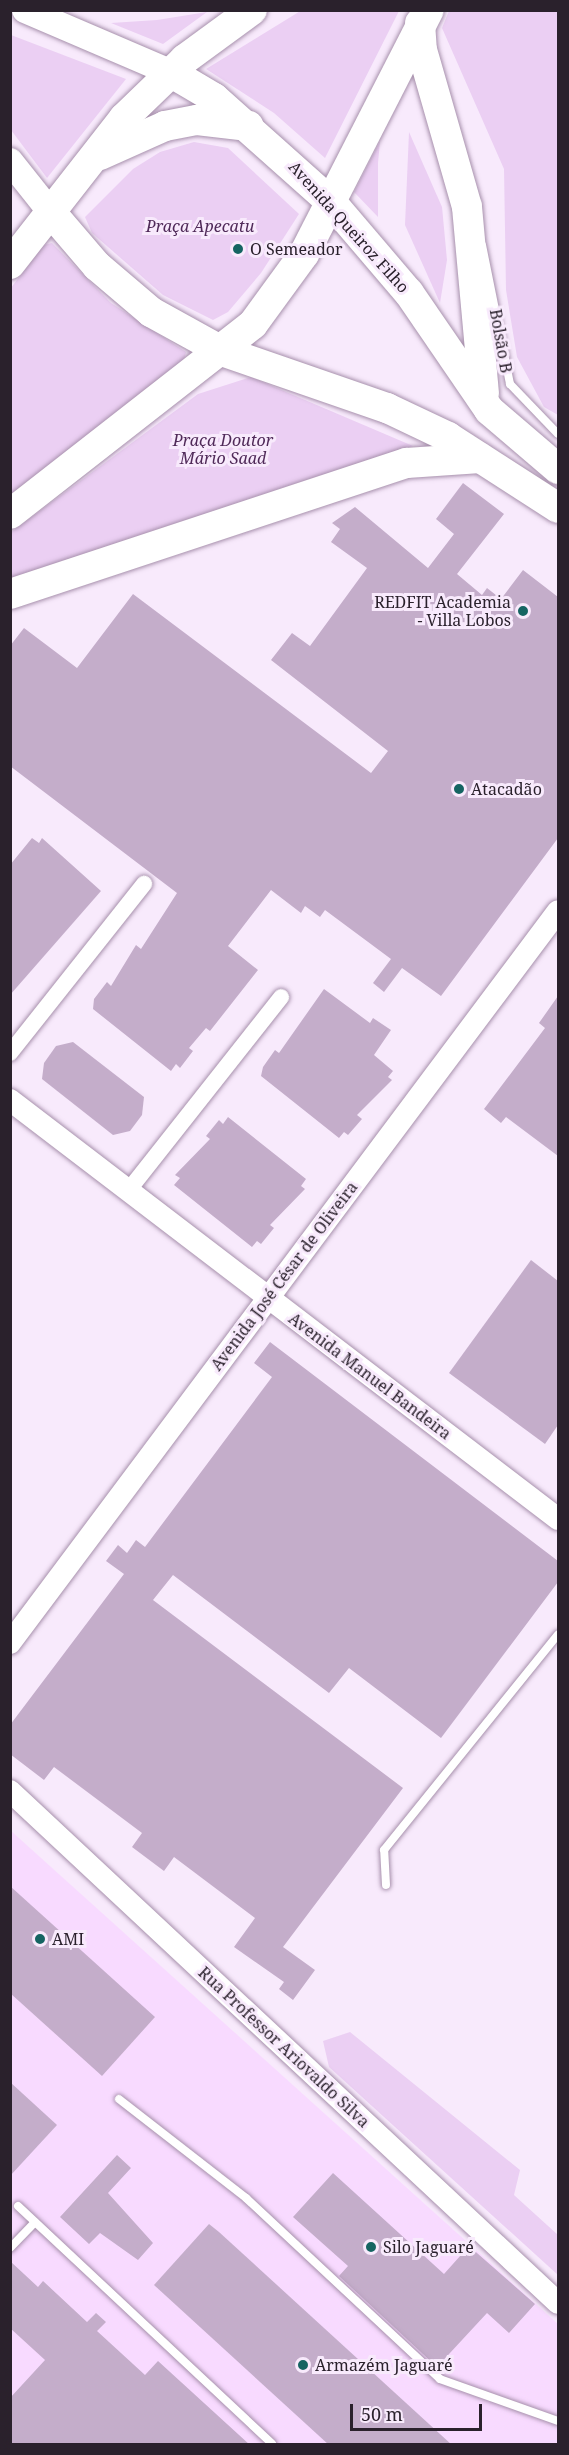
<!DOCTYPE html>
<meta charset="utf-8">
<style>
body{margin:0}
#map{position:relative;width:569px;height:2455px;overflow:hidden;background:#f8eafc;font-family:"Noto Serif",serif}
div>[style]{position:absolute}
.built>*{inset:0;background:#f8daff}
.green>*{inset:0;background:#ebcff3}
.building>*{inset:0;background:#c4adca}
.roads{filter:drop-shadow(0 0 2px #a790ac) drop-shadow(0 0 2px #a790ac)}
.lane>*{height:8px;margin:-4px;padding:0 4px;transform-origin:4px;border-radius:4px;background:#fff}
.street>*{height:16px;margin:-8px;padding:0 8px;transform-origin:8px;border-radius:8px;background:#fff}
.secondary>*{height:22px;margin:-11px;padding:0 11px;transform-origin:11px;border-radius:11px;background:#fff}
.primary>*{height:26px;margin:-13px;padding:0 13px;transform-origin:13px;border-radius:13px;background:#fff}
.highway>*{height:30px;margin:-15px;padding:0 15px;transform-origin:15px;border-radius:15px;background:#fff}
.dots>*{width:16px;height:16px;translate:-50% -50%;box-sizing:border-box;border:3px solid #f8eafc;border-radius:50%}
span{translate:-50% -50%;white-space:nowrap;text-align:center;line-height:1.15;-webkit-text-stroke:6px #f8eafc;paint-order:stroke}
.park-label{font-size:16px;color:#502a59;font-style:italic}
.street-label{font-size:16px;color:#2a212c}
.poi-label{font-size:16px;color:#2a212c}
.left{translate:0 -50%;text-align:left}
.right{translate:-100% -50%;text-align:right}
.frame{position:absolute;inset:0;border:12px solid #2a212c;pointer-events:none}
.scale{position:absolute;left:350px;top:2404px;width:132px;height:27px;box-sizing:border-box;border:3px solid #2a212c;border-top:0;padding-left:8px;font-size:18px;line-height:21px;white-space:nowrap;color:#2a212c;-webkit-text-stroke:4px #f8eafc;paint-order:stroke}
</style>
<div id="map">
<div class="built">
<div style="clip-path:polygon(10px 1830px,558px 2324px,558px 2444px,11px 2444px)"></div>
</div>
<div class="green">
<div style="clip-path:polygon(302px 10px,399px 11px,325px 158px,274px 113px,206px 69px)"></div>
<div style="clip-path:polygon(449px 11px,558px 11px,558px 415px,544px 407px,517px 357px,506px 290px,504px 169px,442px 28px)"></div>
<div style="clip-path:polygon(207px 12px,163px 44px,111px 23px,157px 20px)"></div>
<div style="clip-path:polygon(11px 35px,126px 79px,47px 178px,11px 130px)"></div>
<div style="clip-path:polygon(409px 132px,442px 207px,447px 260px,440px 303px,405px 225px)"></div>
<div style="clip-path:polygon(380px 141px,378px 163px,378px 217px,354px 192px)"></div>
<div style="clip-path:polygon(194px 142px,228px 148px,299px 214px,261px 273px,228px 312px,213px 320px,163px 295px,92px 233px,85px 217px,133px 169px,160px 152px)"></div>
<div style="clip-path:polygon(52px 243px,111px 303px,186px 352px,184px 360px,10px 495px,10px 289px,44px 245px)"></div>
<div style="clip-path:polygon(251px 377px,413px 446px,11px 581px,10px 533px,198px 394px)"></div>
<div style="clip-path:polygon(350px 2032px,520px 2170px,514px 2195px,558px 2235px,558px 2275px,329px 2067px,323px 2041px)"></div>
</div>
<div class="building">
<div style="clip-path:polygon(463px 483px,504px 514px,457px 574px,482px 595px,487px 588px,501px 599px,523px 570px,558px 597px,558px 838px,441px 996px,402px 968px,384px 992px,373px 983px,391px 959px,325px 910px,320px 917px,305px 906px,301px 913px,271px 890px,228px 946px,258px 970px,210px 1031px,206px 1028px,189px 1048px,193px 1051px,180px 1068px,176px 1064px,171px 1071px,93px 1009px,94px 999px,107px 982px,111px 986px,136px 945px,141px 949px,177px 893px,10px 766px,10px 646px,24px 628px,77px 668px,133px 594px,371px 773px,388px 751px,271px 660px,292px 633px,310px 646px,367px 568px,331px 542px,340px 529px,332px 523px,355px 507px,428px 568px,454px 534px,436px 519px)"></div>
<div style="clip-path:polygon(32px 838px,39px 843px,42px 838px,101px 891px,10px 995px,10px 865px)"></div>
<div style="clip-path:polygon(324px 989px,370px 1023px,373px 1018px,391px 1030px,374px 1055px,393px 1071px,388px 1077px,392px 1080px,357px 1115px,362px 1119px,348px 1135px,344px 1132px,339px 1138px,261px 1076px,263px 1067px,275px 1050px,279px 1053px)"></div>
<div style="clip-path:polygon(558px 996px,558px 1156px,506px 1117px,501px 1123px,484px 1109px,545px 1028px,539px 1023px)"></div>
<div style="clip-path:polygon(73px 1042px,144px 1097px,142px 1115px,130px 1131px,113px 1135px,42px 1079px,44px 1063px,56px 1046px)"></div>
<div style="clip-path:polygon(228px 1117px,306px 1179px,301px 1186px,305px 1189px,270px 1225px,274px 1228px,261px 1244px,257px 1241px,252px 1247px,174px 1185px,180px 1178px,175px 1175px,210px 1139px,206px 1136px,219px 1120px,223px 1124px)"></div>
<div style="clip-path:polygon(531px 1260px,558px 1281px,558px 1425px,545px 1444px,449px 1373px)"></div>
<div style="clip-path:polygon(270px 1342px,558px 1561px,558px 1582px,441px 1738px,349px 1668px,329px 1693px,173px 1575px,153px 1600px,403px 1788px,283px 1947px,315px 1970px,293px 2000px,279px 1989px,284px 1982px,234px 1947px,255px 1918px,174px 1857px,164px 1871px,132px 1847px,142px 1833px,54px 1767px,44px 1780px,10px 1754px,10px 1725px,124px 1574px,106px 1561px,118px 1545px,127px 1553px,136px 1540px,145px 1547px,272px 1377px,254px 1363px)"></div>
<div style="clip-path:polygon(10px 1886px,155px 2017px,102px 2076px,10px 1993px)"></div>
<div style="clip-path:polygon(10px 2082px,57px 2125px,10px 2176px)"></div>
<div style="clip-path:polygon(117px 2155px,131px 2168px,108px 2193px,153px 2243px,138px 2260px,100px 2233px,89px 2244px,60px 2217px)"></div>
<div style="clip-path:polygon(333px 2173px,444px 2274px,469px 2246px,535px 2304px,509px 2333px,487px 2313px,437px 2367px,339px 2276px,348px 2266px,293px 2217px)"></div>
<div style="clip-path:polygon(209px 2224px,219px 2232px,452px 2445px,329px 2445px,154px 2285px)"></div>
<div style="clip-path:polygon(10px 2261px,38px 2287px,43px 2281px,87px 2322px,96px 2313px,106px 2322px,97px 2331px,145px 2375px,158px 2361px,250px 2445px,10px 2445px,10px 2398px,45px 2360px,10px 2328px)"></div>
</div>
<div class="roads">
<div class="lane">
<div style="left:482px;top:245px;width:142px;rotate:78.6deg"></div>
<div style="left:510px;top:384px;width:69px;rotate:46.2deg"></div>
<div style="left:386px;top:1885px;width:35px;rotate:-93deg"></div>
<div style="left:384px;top:1850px;width:277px;rotate:-51.1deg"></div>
<div style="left:119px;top:2099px;width:161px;rotate:37.9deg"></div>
<div style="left:246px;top:2198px;width:265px;rotate:43deg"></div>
<div style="left:440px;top:2379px;width:125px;rotate:19.6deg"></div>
<div style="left:18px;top:2206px;width:348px;rotate:43.1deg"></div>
<div style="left:10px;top:2248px;width:36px;rotate:-46deg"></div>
</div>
<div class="street">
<div style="left:10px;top:1053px;width:216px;rotate:-51.6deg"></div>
<div style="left:128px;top:1191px;width:247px;rotate:-51.7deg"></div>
</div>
<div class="secondary">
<div style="left:10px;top:1100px;width:690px;rotate:37.4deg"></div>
<div style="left:10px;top:1643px;width:914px;rotate:-53.18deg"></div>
<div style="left:10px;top:1791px;width:750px;rotate:43.05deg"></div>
</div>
<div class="primary">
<div style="left:25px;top:10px;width:158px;rotate:23.2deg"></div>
<div style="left:10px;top:161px;width:63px;rotate:51.5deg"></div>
</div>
<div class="highway">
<div style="left:420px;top:23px;width:27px;rotate:86deg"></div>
<div style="left:422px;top:50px;width:163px;rotate:74deg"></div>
<div style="left:467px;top:207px;width:187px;rotate:84.8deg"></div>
<div style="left:170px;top:72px;width:51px;rotate:30.6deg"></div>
<div style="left:214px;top:98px;width:158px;rotate:41.7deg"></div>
<div style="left:332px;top:203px;width:118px;rotate:49.5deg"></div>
<div style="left:409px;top:293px;width:142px;rotate:55.6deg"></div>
<div style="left:489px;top:410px;width:91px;rotate:40.5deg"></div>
<div style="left:100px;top:155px;width:71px;rotate:-24deg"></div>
<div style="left:165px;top:126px;width:33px;rotate:-11deg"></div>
<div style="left:197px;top:120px;width:52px;rotate:6.6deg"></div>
<div style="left:49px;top:210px;width:74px;rotate:49.4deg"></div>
<div style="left:97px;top:266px;width:71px;rotate:40.4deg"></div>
<div style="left:151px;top:312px;width:81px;rotate:28.8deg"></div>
<div style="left:222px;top:351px;width:175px;rotate:19.1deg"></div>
<div style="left:387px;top:408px;width:68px;rotate:25.4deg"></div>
<div style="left:448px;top:437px;width:131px;rotate:32.8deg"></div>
<div style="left:10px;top:264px;width:185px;rotate:-52deg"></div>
<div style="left:124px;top:118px;width:85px;rotate:-44deg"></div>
<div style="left:185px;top:59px;width:83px;rotate:-36.2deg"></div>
<div style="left:10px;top:514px;width:308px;rotate:-38deg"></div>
<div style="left:253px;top:324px;width:87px;rotate:-53.9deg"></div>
<div style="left:304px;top:254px;width:274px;rotate:-62.9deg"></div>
<div style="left:10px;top:594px;width:418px;rotate:-18.3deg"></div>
<div style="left:407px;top:463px;width:73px;rotate:-3.9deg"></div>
</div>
</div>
<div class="dots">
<div style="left:238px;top:249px;background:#156462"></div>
<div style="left:523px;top:611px;background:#156462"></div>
<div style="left:459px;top:789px;background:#156462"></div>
<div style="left:40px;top:1939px;background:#156462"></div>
<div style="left:371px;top:2247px;background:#156462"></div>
<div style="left:303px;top:2365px;background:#156462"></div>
</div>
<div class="park-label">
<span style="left:200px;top:226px">Praça Apecatu</span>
<span style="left:223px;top:449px">Praça Doutor<br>Mário Saad</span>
</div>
<div class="street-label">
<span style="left:349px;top:227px;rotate:48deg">Avenida Queiroz Filho</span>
<span style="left:501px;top:341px;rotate:80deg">Bolsão B</span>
<span style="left:284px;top:1276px;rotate:-53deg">Avenida José César de Oliveira</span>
<span style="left:370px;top:1376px;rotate:37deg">Avenida Manuel Bandeira</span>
<span style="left:284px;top:2047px;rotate:43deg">Rua Professor Ariovaldo Silva</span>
</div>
<div class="poi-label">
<span class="left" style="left:250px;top:249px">O Semeador</span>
<span class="right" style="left:511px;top:611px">REDFIT Academia<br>- Villa Lobos</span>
<span class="left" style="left:471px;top:789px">Atacadão</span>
<span class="left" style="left:52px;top:1939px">AMI</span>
<span class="left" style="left:383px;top:2247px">Silo Jaguaré</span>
<span class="left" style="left:315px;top:2365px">Armazém Jaguaré</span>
</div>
<div class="frame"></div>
<div class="scale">50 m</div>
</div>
